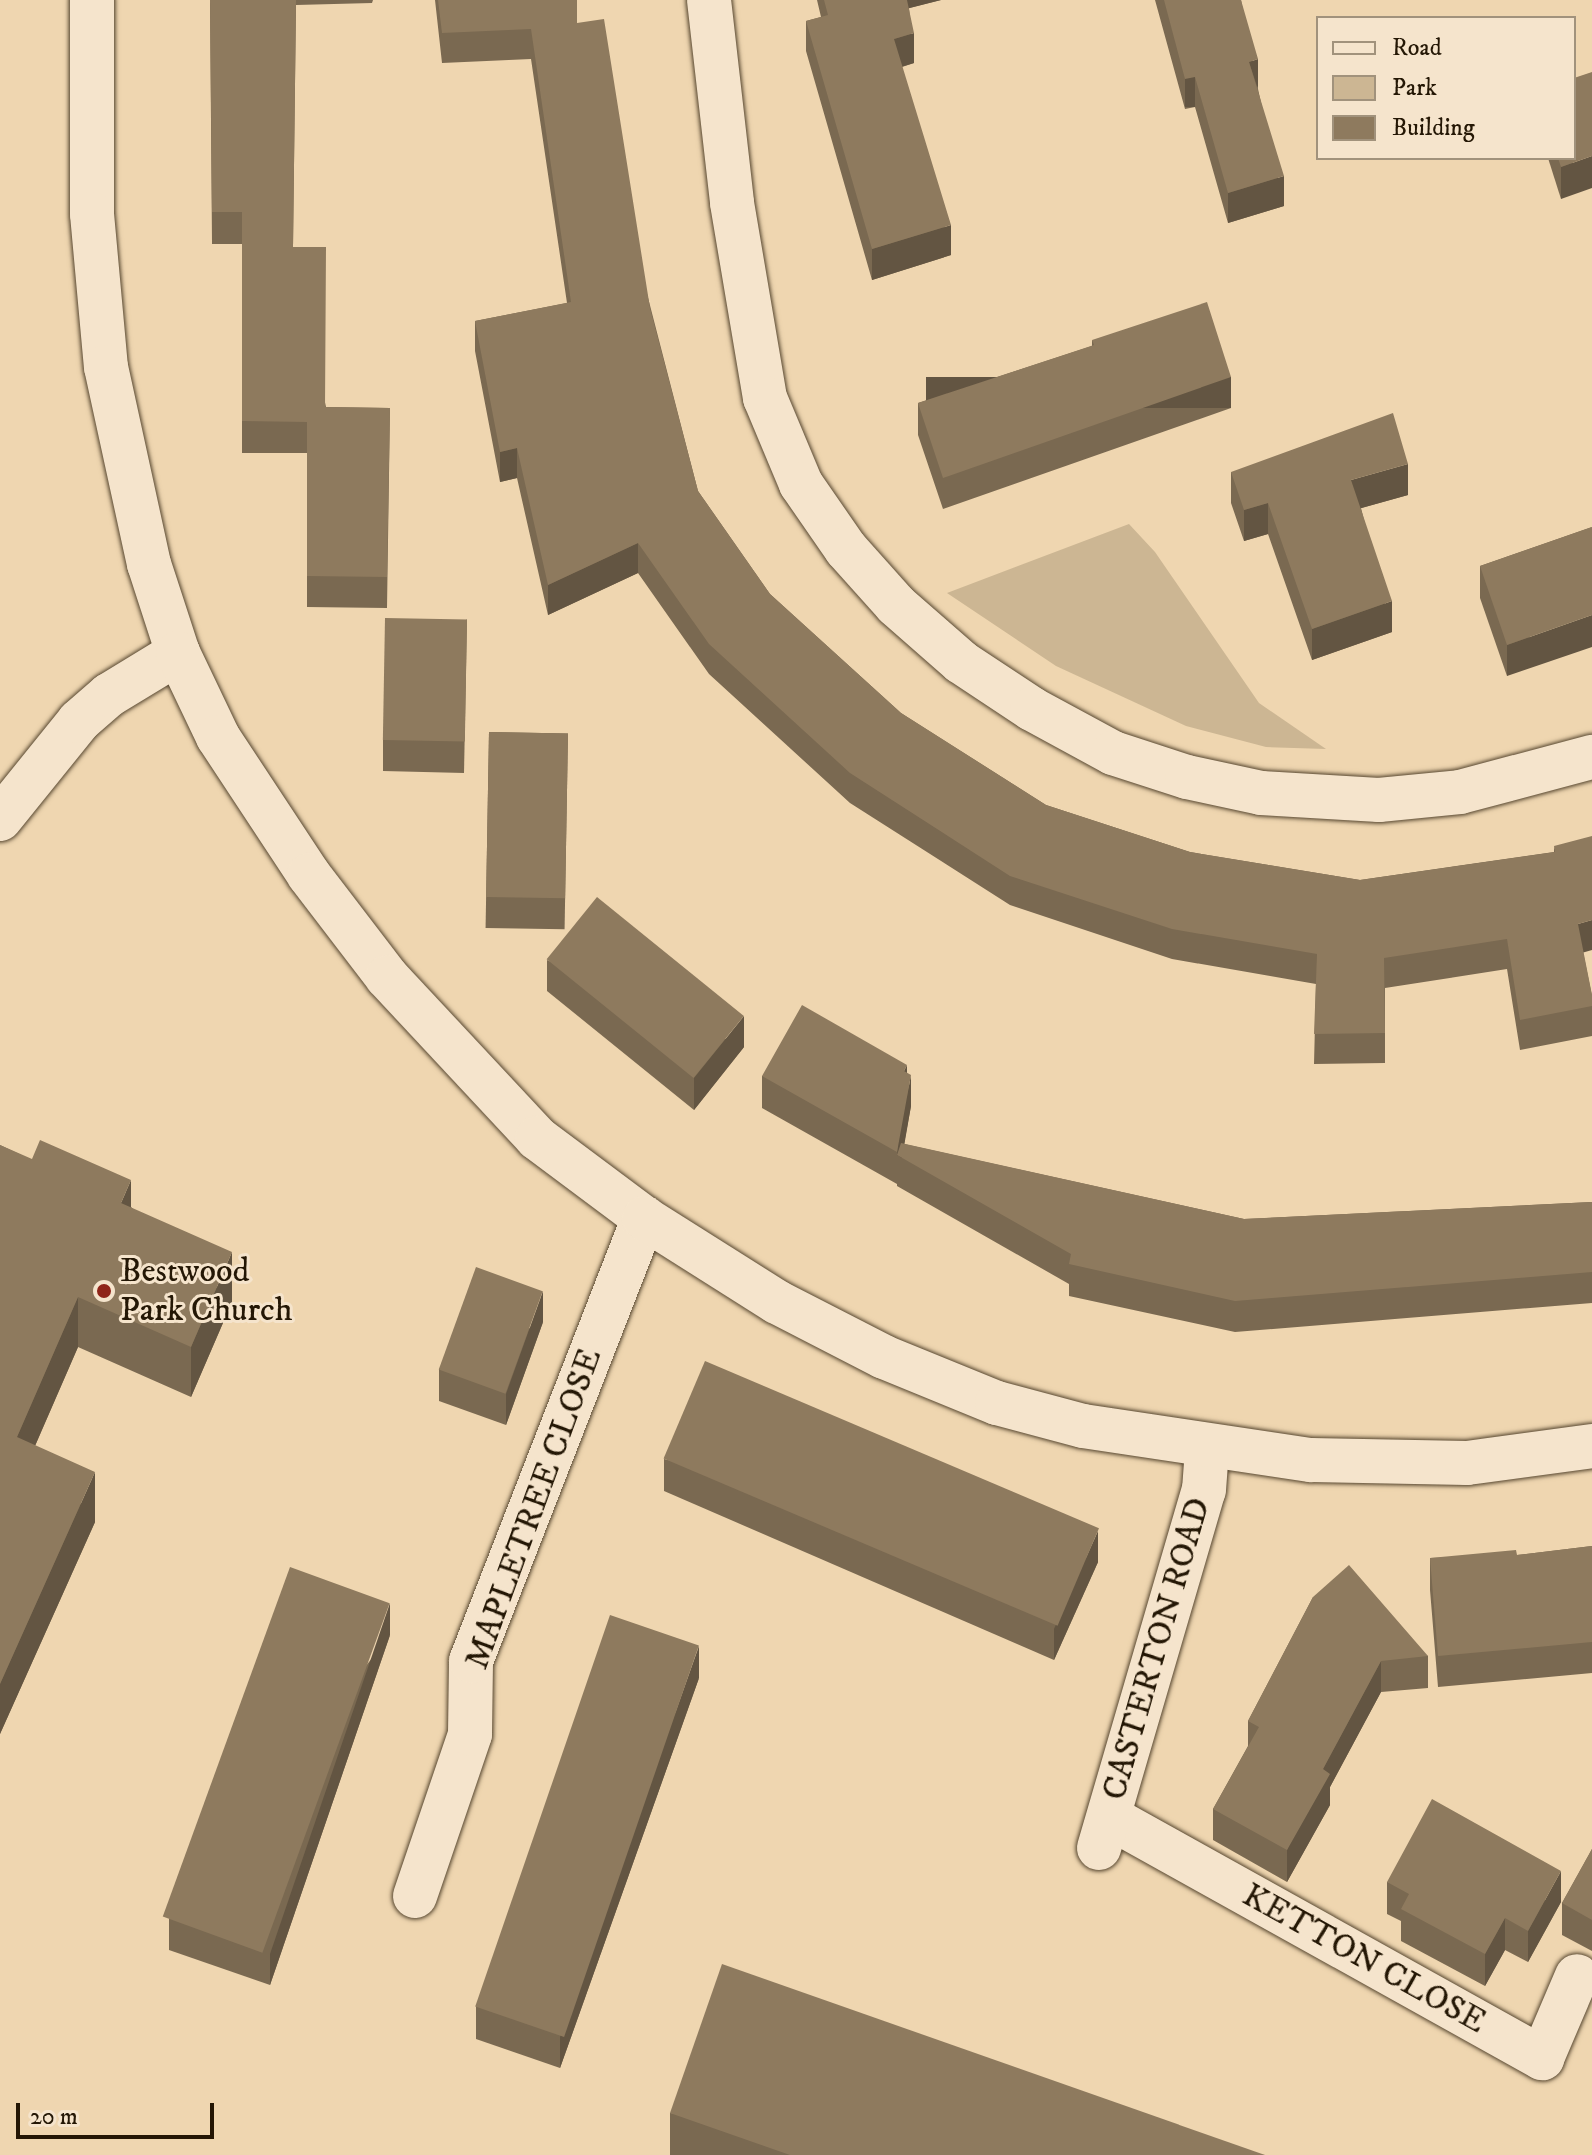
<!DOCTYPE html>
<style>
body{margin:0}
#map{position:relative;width:1592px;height:2155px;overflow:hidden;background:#efd6b0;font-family:"IM FELL DW Pica",serif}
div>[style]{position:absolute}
.green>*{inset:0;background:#ccb693}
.roads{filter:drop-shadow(0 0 2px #574730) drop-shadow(0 0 2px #574730)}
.minor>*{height:44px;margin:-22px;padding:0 22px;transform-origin:22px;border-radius:22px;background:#f5e4cc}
.tertiary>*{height:44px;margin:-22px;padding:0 22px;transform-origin:22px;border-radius:22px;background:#f5e4cc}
.wall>*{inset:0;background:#7a6951;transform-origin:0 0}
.shaded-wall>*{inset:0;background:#635542;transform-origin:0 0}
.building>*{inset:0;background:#8e7a5e;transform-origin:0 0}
.dots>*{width:22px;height:22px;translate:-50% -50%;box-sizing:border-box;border:4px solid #f5e4cc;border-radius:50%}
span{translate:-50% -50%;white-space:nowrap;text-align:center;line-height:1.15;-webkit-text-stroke:6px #f5e4cc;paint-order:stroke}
.poi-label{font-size:34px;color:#241705}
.left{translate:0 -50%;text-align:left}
.street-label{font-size:34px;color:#241705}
.legend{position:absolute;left:1316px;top:16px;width:260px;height:144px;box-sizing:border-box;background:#f5e4cc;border:2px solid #a1927c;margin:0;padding:10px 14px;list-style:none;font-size:24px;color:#241705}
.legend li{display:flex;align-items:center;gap:16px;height:40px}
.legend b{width:40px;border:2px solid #a1927c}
.scale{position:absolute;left:16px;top:2103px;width:198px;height:36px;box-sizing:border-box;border:4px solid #241705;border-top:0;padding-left:10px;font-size:24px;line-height:28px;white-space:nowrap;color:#241705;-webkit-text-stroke:6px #f5e4cc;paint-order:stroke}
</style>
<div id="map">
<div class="green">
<div style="clip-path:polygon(1129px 524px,1155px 552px,1259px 703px,1326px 749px,1266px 747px,1186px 726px,1056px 666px,947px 593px)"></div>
</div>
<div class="roads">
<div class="minor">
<div style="left:709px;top:0;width:204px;rotate:83.5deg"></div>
<div style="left:732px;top:203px;width:198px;rotate:80.4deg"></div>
<div style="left:765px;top:398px;width:93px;rotate:67.3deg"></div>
<div style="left:801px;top:484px;width:79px;rotate:55.3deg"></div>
<div style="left:846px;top:549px;width:75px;rotate:48.2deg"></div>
<div style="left:896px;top:605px;width:86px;rotate:41.2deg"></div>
<div style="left:961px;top:662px;width:85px;rotate:33.5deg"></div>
<div style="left:1032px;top:709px;width:92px;rotate:28.5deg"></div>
<div style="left:1113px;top:753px;width:78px;rotate:18deg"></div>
<div style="left:1187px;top:777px;width:76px;rotate:12.2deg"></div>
<div style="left:1261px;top:793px;width:118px;rotate:3.4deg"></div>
<div style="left:1379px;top:800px;width:81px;rotate:-5.6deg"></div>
<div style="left:1460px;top:792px;width:137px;rotate:-14.9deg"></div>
<div style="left:0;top:819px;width:126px;rotate:-51.1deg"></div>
<div style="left:79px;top:721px;width:40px;rotate:-41deg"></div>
<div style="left:109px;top:695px;width:81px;rotate:-31.3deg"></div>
<div style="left:1109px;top:1817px;width:496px;rotate:29.1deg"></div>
<div style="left:1542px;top:2058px;width:89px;rotate:-66.9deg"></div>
<div style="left:1099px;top:1848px;width:373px;rotate:-73.7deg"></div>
<div style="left:1204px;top:1490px;width:41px;rotate:-85.8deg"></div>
<div style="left:415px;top:1896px;width:171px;rotate:-71.2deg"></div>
<div style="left:470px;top:1734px;width:73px;rotate:-89.2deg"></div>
<div style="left:471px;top:1661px;width:476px;rotate:-68.7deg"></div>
</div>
<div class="tertiary">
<div style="left:92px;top:0;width:214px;rotate:90deg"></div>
<div style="left:92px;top:214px;width:154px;rotate:84.8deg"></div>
<div style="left:106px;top:367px;width:202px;rotate:77.7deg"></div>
<div style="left:149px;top:564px;width:94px;rotate:72deg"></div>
<div style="left:178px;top:653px;width:93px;rotate:64.5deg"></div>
<div style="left:218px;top:737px;width:165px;rotate:56.6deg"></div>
<div style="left:309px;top:875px;width:128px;rotate:52.6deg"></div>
<div style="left:387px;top:977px;width:220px;rotate:47deg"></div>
<div style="left:537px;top:1138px;width:134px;rotate:36.8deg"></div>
<div style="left:644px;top:1218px;width:157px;rotate:32.3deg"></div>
<div style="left:777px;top:1302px;width:120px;rotate:27.2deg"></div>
<div style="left:884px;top:1357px;width:122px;rotate:22.2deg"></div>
<div style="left:997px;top:1403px;width:89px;rotate:15deg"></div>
<div style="left:1083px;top:1426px;width:231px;rotate:8.5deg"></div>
<div style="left:1311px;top:1460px;width:156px;rotate:1.1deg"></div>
<div style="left:1467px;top:1463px;width:126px;rotate:-7.7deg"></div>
</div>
</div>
<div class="wall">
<div style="clip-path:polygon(210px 0,373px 0,372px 3px,296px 5px,293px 247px,326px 407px,390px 408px,387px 608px,307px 607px,307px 453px,242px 453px,242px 244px,212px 244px)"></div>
<div style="clip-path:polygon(435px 0,577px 0,577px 23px,698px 491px,770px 594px,901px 713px,1046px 805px,1190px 852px,1360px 880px,1554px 852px,1554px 846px,1583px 952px,1592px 996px,1592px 1036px,1520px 1050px,1507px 969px,1385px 988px,1385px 1063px,1314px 1064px,1316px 984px,1172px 959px,1010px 905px,850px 803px,709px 674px,638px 573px,548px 615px,517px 478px,500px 482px,475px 351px,475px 321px,567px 303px,531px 59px,442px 63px)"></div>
<div style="clip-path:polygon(817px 0,941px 0,909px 8px,914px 63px,902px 67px,951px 255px,872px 280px,806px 51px,806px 21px,821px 17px)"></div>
<div style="clip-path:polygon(1155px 0,1241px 0,1258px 89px,1284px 206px,1228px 223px,1195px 107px,1185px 109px)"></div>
<div style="clip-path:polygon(1548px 158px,1574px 158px,1561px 199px)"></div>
<div style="clip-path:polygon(1092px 340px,1231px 408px,943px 509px,918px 435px,918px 403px,1092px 346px)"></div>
<div style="clip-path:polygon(1231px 472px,1408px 495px,1361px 508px,1392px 632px,1312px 660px,1268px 534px,1244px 541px,1231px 503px)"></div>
<div style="clip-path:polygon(1592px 527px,1507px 676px,1480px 598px,1480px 566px)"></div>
<div style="clip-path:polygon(467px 619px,464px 773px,383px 771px,383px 740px)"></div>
<div style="left:489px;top:732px;width:79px;height:196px;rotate:1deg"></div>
<div style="clip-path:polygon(547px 960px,744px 1047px,694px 1110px,547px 991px)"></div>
<div style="clip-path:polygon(907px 1073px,911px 1106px,904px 1144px,1244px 1219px,1592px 1202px,1592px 1303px,1235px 1332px,1069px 1296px,1069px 1284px,897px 1186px,897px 1184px,762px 1108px,762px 1076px)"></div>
<div style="clip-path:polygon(0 1145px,131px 1207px,232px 1302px,191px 1397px,78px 1347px,35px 1446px,95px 1522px,0 1734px)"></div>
<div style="clip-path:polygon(543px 1322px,506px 1425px,439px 1401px,439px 1369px)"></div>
<div style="clip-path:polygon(664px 1459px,1098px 1562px,1054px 1660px,664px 1491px)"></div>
<div style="clip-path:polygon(1592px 1546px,1592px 1673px,1438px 1687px,1430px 1590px,1430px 1558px,1517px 1555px)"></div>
<div style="clip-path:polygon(1313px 1597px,1428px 1656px,1428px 1688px,1381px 1692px,1330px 1787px,1330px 1805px,1287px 1882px,1213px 1840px,1213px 1809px,1248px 1746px,1248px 1721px)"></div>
<div style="clip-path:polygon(390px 1635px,270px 1985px,169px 1950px,169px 1919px)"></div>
<div style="clip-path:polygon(699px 1678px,560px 2068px,476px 2039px,476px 2007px)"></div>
<div style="clip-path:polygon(1592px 1849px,1592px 1951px,1562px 1935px,1562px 1903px)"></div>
<div style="clip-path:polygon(1387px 1882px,1561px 1902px,1528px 1962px,1505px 1950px,1485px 1986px,1401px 1941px,1401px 1921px,1387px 1914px)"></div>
<div style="clip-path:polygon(670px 2113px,1265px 2155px,670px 2155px)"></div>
</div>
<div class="shaded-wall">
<div style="clip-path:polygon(902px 0,941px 0,902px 10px)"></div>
<div style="clip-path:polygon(914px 33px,914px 63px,894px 69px,894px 39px)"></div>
<div style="clip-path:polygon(1258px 59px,1258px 89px,1249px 62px)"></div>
<div style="left:1195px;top:77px;width:30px;height:10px;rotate:90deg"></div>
<div style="clip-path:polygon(1592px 156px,1592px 188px,1561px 199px,1561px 167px)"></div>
<div style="clip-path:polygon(1284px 176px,1284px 206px,1228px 223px,1228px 193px)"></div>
<div style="clip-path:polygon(951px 225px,951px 255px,872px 280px,872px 249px)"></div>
<div style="left:1231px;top:377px;width:31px;height:305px;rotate:90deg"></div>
<div style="clip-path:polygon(517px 448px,517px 478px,500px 482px,500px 452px)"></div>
<div style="clip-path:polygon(1408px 464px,1408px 495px,1351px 511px,1351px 480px)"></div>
<div style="clip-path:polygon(1268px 503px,1268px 534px,1244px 541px,1244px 510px)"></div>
<div style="clip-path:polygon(638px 543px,638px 573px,548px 615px,548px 585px)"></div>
<div style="clip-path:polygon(1392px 601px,1392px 632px,1312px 660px,1312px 629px)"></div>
<div style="clip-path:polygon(1592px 615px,1592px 647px,1507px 676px,1507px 645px)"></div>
<div style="clip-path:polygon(1592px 920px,1592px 950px,1578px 954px,1578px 924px)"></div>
<div style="clip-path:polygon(744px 1016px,744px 1047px,694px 1110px,694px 1078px)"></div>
<div style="clip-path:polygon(907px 1065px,907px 1096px,911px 1075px,911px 1106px,902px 1158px,897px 1155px,904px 1071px)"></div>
<div style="clip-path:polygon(131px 1180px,131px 1229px,121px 1203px)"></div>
<div style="clip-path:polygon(232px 1252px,232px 1302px,191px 1397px,191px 1347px)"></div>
<div style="clip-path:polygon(543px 1291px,543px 1322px,506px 1425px,506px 1394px)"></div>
<div style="clip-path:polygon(78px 1297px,78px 1347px,17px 1487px,17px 1437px)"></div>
<div style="clip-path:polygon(95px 1472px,95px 1522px,0 1734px,0 1684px)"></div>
<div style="clip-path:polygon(1098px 1531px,1098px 1562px,1054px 1660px,1054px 1629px)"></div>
<div style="clip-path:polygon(390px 1603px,390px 1635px,270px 1985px,270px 1954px)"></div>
<div style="clip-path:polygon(699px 1646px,699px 1678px,560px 2068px,560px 2037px)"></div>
<div style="clip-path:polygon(1381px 1661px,1381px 1692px,1330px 1787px,1330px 1805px,1287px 1882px,1287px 1850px,1323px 1769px)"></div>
<div style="clip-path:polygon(1561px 1871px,1561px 1902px,1528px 1962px,1528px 1931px)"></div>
<div style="clip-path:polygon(1505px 1918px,1505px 1950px,1485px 1986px,1485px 1954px)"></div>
</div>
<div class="building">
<div style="clip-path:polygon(210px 0,296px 0,293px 247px,326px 247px,325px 407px,390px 408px,387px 577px,307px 576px,307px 422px,242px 421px,242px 212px,212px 212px)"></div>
<div style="clip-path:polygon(438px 0,577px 0,577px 23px,604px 19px,650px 308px,698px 491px,770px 594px,901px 713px,1046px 805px,1190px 852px,1360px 880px,1555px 852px,1554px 846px,1592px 836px,1592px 920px,1578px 924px,1592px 995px,1592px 1006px,1520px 1020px,1507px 939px,1384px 958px,1385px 1033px,1314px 1034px,1317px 954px,1172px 929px,1010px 876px,850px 773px,709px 644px,638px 543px,548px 585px,517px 448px,500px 452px,475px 321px,571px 302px,531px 29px,442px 33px)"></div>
<div style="clip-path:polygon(824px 0,907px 0,914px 33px,894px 39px,951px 225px,872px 249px,806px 21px,828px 15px)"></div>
<div style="clip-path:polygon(1164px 0,1241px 0,1258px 59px,1249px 62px,1284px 176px,1228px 193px,1195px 77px,1185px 79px)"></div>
<div style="clip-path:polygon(1592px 72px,1592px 156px,1561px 167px,1558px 158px,1574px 158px,1574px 78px)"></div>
<div style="clip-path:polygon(1207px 302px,1231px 377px,943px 478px,918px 403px,1094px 345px,1092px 340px)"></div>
<div style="clip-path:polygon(1393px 413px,1408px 464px,1351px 480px,1392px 601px,1312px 629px,1268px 503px,1244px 510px,1231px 472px)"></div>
<div style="clip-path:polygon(1592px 527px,1592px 615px,1507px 645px,1480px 566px)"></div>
<div style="left:385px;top:618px;width:82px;height:122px;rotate:1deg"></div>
<div style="left:489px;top:732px;width:79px;height:165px;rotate:1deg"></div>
<div style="left:597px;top:897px;width:189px;height:80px;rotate:39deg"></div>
<div style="clip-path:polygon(802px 1005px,907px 1065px,904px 1071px,911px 1075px,897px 1152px,762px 1076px)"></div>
<div style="clip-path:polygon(40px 1140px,131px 1180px,121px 1203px,232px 1252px,191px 1347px,78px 1297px,17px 1437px,95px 1472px,0 1684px,0 1145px,32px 1159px)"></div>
<div style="clip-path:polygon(901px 1143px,1244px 1219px,1592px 1202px,1592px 1272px,1235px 1301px,1069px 1264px,1071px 1254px,897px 1155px)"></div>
<div style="left:476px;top:1267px;width:71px;height:109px;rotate:20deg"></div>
<div style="left:705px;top:1361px;width:428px;height:106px;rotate:23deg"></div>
<div style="clip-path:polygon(1592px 1546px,1592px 1642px,1438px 1656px,1430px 1558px,1516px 1550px,1517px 1555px)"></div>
<div style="clip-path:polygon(1349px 1565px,1428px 1656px,1381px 1661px,1323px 1769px,1330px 1774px,1287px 1850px,1213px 1809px,1259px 1727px,1248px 1721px,1313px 1597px)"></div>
<div style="left:290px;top:1567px;width:106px;height:372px;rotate:20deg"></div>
<div style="left:610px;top:1615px;width:94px;height:414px;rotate:19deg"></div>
<div style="clip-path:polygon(1432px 1799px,1561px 1871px,1528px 1931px,1505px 1918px,1485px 1954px,1401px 1909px,1409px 1894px,1387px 1882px)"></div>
<div style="clip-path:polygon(1592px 1849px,1592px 1920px,1562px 1903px)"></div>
<div style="clip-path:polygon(722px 1964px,1265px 2155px,790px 2155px,670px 2113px)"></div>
</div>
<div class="dots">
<div style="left:104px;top:1291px;background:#8f2418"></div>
</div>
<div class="poi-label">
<span class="left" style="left:120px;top:1291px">Bestwood<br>Park Church</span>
</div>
<div class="street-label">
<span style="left:534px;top:1509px;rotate:-70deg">MAPLETREE CLOSE</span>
<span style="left:1157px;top:1649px;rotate:-74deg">CASTERTON ROAD</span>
<span style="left:1364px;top:1959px;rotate:29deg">KETTON CLOSE</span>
</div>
<ul class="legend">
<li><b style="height:10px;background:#f5e4cc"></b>Road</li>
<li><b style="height:22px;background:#ccb693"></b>Park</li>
<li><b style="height:22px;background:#8e7a5e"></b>Building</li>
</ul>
<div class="scale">20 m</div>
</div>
